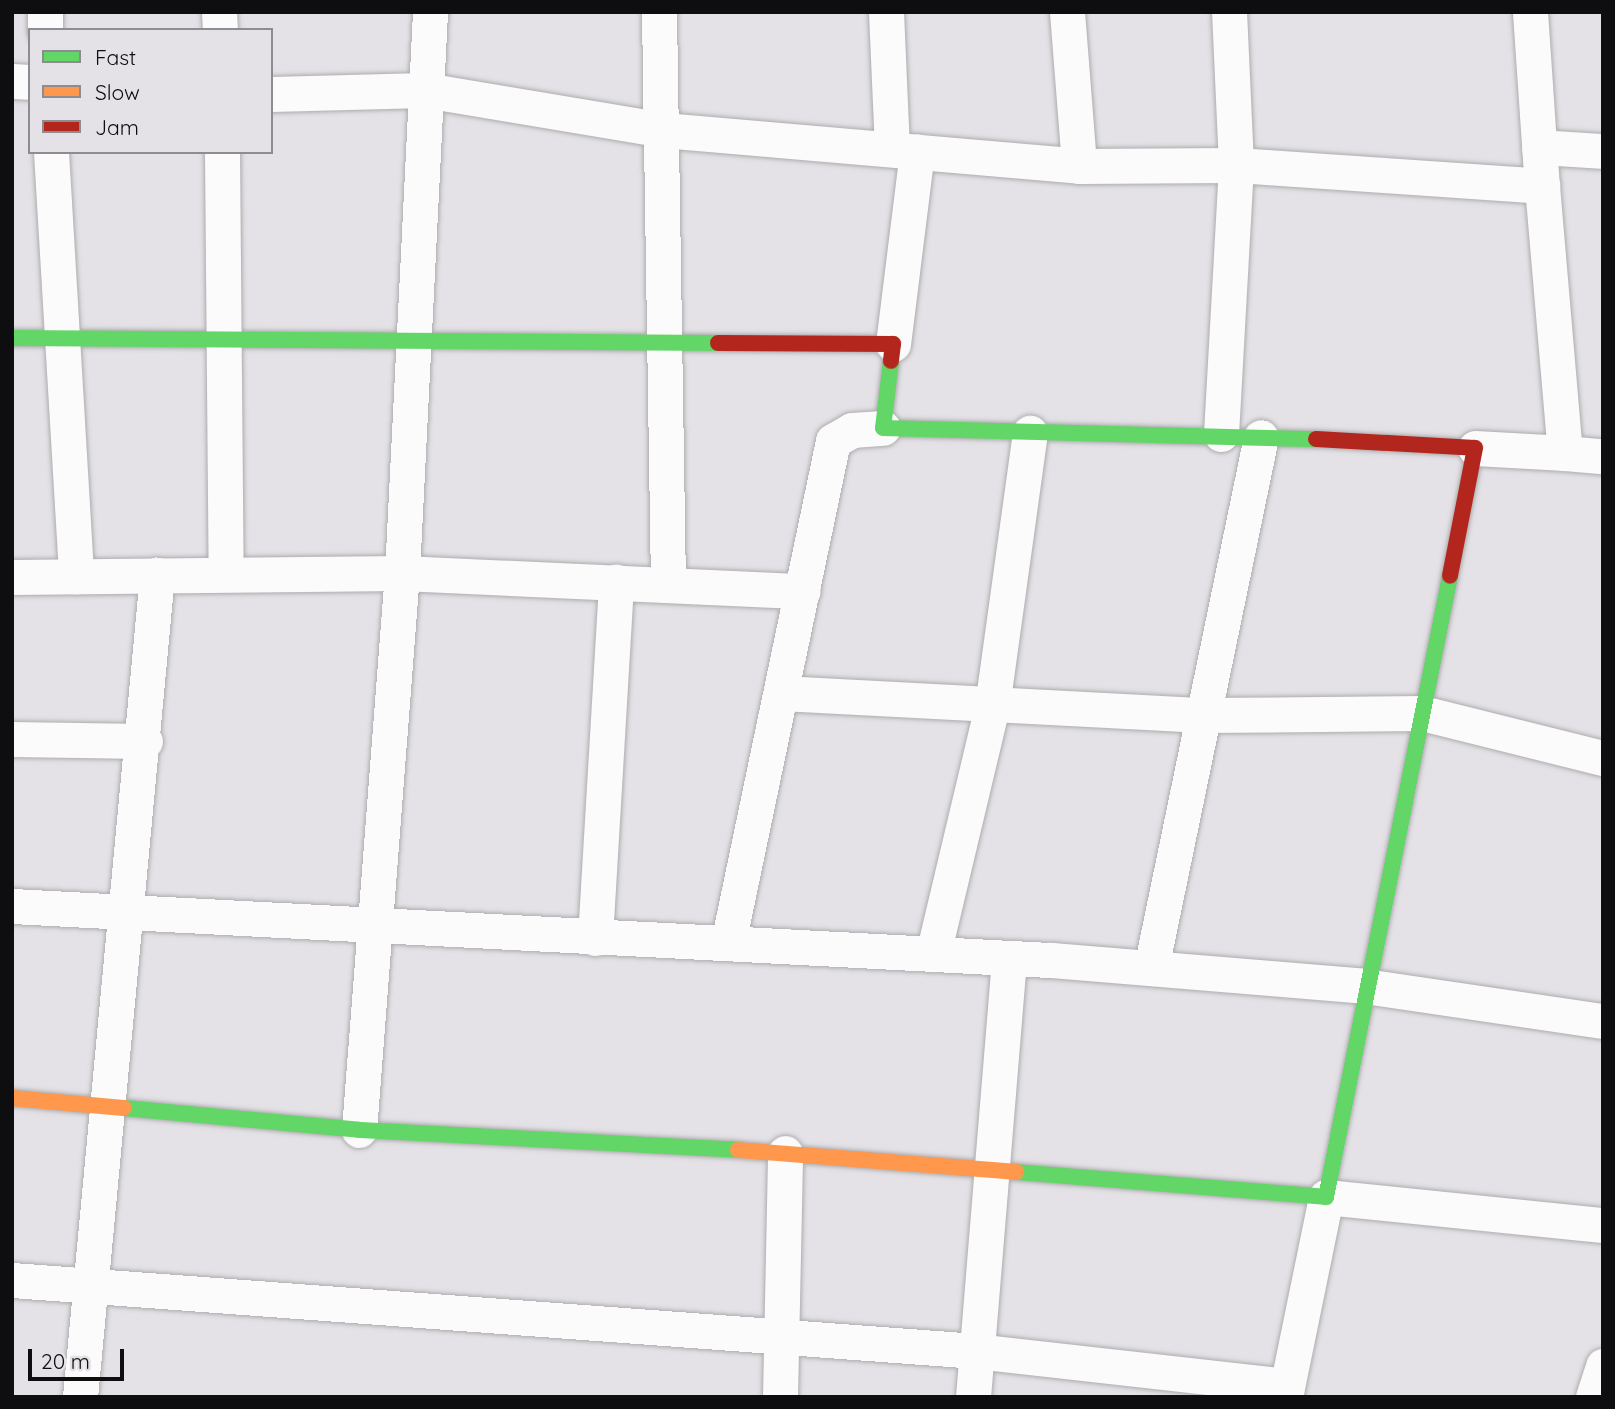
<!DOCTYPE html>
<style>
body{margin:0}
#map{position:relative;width:1615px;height:1409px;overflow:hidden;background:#e4e2e6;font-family:Quicksand,sans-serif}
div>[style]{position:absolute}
.roads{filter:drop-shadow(0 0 2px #adacae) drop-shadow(0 0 2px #adacae)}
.street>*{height:35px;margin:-17.5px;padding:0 17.5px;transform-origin:17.5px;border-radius:17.5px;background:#fbfbfb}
.fast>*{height:16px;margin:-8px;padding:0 8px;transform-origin:8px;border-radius:8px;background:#63d668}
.slow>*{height:16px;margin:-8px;padding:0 8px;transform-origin:8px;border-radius:8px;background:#ff974d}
.jam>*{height:16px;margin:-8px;padding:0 8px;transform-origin:8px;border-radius:8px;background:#b3261e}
span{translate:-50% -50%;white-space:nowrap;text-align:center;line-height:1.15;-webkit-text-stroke:5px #e4e1e7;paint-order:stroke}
.frame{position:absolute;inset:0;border:14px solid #0e0d0f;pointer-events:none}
.legend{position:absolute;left:28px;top:28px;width:245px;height:126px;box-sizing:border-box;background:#e4e1e7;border:2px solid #8e8c91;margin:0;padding:9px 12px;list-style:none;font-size:21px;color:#0e0d0f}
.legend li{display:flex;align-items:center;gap:14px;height:35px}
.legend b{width:35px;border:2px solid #8e8c91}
.scale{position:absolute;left:28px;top:1349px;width:96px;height:32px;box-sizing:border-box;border:4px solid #0e0d0f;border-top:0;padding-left:9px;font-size:21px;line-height:24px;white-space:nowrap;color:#0e0d0f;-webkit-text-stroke:5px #e4e1e7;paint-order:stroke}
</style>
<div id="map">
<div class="roads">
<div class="street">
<div style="left:45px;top:12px;width:18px;rotate:90deg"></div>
<div style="left:219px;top:12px;width:18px;rotate:87deg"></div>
<div style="left:659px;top:12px;width:572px;rotate:89.1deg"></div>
<div style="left:886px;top:12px;width:136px;rotate:87.5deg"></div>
<div style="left:1067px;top:12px;width:154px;rotate:85.5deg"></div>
<div style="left:1530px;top:12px;width:174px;rotate:86.1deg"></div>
<div style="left:12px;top:81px;width:18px;rotate:3deg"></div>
<div style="left:271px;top:94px;width:154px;rotate:-1.5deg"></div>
<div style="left:425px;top:90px;width:241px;rotate:9.5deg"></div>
<div style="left:663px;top:130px;width:418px;rotate:4.9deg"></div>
<div style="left:1079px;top:166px;width:157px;rotate:-0.4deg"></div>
<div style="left:1236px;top:165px;width:307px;rotate:3.9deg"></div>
<div style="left:1542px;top:186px;width:268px;rotate:85.1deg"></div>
<div style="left:1565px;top:453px;width:90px;rotate:-176.8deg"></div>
<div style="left:1539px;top:147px;width:64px;rotate:3.6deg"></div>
<div style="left:51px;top:152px;width:425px;rotate:86.6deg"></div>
<div style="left:222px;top:152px;width:420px;rotate:89.5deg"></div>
<div style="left:893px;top:344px;width:194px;rotate:-82.9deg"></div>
<div style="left:1221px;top:434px;width:269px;rotate:-86.8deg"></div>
<div style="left:1236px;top:165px;width:153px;rotate:-92.6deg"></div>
<div style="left:1565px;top:453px;width:38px;rotate:5deg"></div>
<div style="left:12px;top:577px;width:390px;rotate:-0.6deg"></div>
<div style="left:402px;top:573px;width:401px;rotate:2.6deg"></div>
<div style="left:781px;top:693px;width:423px;rotate:3deg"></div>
<div style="left:1203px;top:715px;width:219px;rotate:-0.5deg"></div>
<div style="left:1422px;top:713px;width:187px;rotate:14deg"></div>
<div style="left:12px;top:739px;width:133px;rotate:0.9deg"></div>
<div style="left:12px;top:906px;width:1040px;rotate:2.98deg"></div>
<div style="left:1051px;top:960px;width:315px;rotate:4.7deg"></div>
<div style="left:1365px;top:986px;width:241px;rotate:8.4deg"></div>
<div style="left:595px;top:938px;width:357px;rotate:-86.6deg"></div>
<div style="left:728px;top:943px;width:513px;rotate:-78.19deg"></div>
<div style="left:833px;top:441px;width:22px;rotate:-30deg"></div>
<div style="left:852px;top:430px;width:31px;rotate:-4deg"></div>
<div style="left:933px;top:954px;width:255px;rotate:-76.6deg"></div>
<div style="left:992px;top:706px;width:276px;rotate:-82.1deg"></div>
<div style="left:1151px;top:968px;width:542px;rotate:-78.3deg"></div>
<div style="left:359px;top:1130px;width:559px;rotate:-85.59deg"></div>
<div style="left:402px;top:573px;width:562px;rotate:-87.14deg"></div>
<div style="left:12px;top:1280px;width:967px;rotate:4.21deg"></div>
<div style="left:976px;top:1351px;width:313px;rotate:6.4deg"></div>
<div style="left:80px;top:1397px;width:826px;rotate:-84.65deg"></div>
<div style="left:780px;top:1397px;width:244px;rotate:-88.8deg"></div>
<div style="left:973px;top:1397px;width:440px;rotate:-85.3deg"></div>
<div style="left:1285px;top:1397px;width:204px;rotate:-78.4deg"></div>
<div style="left:1326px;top:1197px;width:278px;rotate:5.8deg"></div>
<div style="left:1593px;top:1397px;width:33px;rotate:-72deg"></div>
</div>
<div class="fast">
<div style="left:12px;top:338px;width:706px;rotate:0.41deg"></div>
<div style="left:891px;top:361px;width:67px;rotate:96.8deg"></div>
<div style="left:883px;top:428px;width:433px;rotate:1.5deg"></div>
<div style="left:124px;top:1108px;width:236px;rotate:5.3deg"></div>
<div style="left:359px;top:1130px;width:380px;rotate:3deg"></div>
<div style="left:1016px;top:1172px;width:311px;rotate:4.6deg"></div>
<div style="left:1326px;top:1197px;width:633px;rotate:-78.71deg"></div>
</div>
<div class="slow">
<div style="left:12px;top:1098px;width:112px;rotate:5.1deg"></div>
<div style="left:738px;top:1150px;width:279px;rotate:4.5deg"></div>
</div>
<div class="jam">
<div style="left:718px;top:343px;width:175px;rotate:0.3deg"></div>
<div style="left:893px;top:344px;width:17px;rotate:97deg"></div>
<div style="left:1316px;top:439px;width:159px;rotate:3.2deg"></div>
<div style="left:1475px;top:448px;width:130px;rotate:101.1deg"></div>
</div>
</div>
<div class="frame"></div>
<ul class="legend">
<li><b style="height:9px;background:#63d668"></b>Fast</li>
<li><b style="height:9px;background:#ff974d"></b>Slow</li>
<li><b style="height:9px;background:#b3261e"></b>Jam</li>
</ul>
<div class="scale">20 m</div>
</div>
